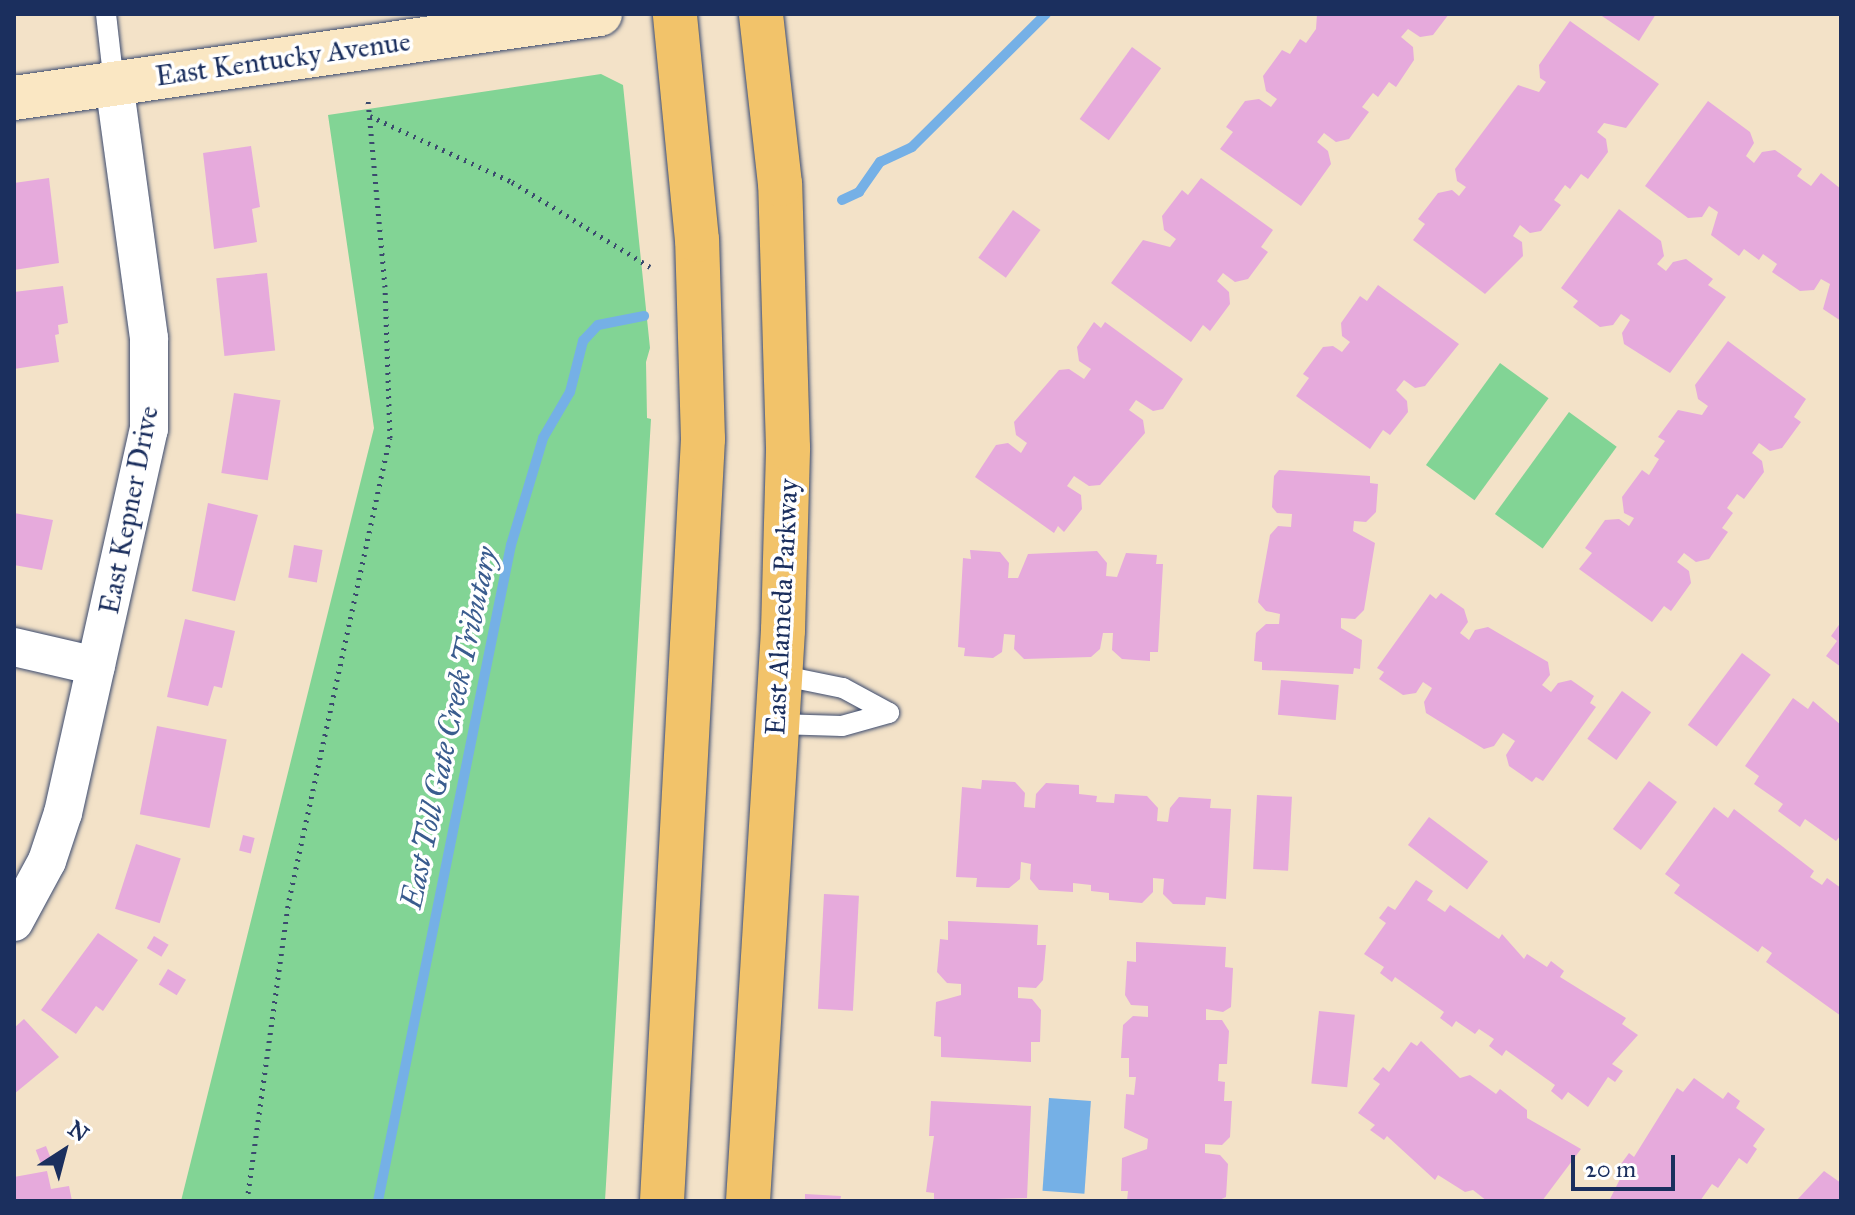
<!DOCTYPE html>
<style>
body{margin:0}
#map{position:relative;width:1855px;height:1215px;overflow:hidden;background:#f3e2c8;font-family:"IM FELL Great Primer",serif}
div>[style]{position:absolute}
.green>*{inset:0;background:#82d495;transform-origin:0 0}
.water>*{inset:0;background:#75b0e6;transform-origin:0 0}
.stream>*{height:10px;margin:-5px;padding:0 5px;transform-origin:5px;border-radius:5px;background:#75b0e6}
.building>*{inset:0;background:#e6aadc;transform-origin:0 0}
.path>*{height:5px;margin-top:-2.5px;transform-origin:0;background:repeating-linear-gradient(90deg,#3b4a6e 0 2px,transparent 0 8px)}
.roads{filter:drop-shadow(0 0 2px #3b4a6e) drop-shadow(0 0 2px #3b4a6e)}
.lane>*{height:20px;margin:-10px;padding:0 10px;transform-origin:10px;border-radius:10px;background:#fff}
.street>*{height:38px;margin:-19px;padding:0 19px;transform-origin:19px;border-radius:19px;background:#fff}
.secondary>*{height:44px;margin:-22px;padding:0 22px;transform-origin:22px;border-radius:22px;background:#fae7c3}
.primary>*{height:44px;margin:-22px;padding:0 22px;transform-origin:22px;border-radius:22px;background:#f2c36a}
span{translate:-50% -50%;white-space:nowrap;text-align:center;line-height:1.15;-webkit-text-stroke:7px #fff;paint-order:stroke}
.street-label{font-size:28px;color:#1b2f5e}
.water-label{font-size:30px;color:#3a5c8e;font-style:italic}
.frame{position:absolute;inset:0;border:16px solid #1b2f5e;pointer-events:none}
.north{position:absolute;left:24px;top:1111px;width:80px;height:80px;-webkit-text-stroke:6px #fff;paint-order:stroke;rotate:36deg;font-size:22px;font-weight:700;line-height:32px;text-align:center;color:#1b2f5e}
.north::after{content:'';display:block;margin:auto;width:28px;height:36px;background:#1b2f5e;clip-path:polygon(50% 0,100% 100%,50% 72%,0 100%)}
.scale{position:absolute;left:1571px;top:1155px;width:104px;height:36px;box-sizing:border-box;border:4px solid #1b2f5e;border-top:0;padding-left:10px;font-size:24px;line-height:28px;white-space:nowrap;color:#1b2f5e;-webkit-text-stroke:6px #fff;paint-order:stroke}
</style>
<div id="map">
<div class="green">
<div style="clip-path:polygon(601px 74px,623px 85px,650px 348px,646px 362px,647px 418px,651px 419px,605px 1201px,181px 1201px,374px 428px,328px 115px)"></div>
<div style="left:1500px;top:363px;width:60px;height:126px;rotate:36deg"></div>
<div style="left:1569px;top:412px;width:59px;height:126px;rotate:36deg"></div>
</div>
<div class="water">
<div style="left:1049px;top:1098px;width:42px;height:93px;rotate:4deg"></div>
</div>
<div class="stream">
<div style="left:842px;top:200px;width:19px;rotate:-25deg"></div>
<div style="left:859px;top:192px;width:37px;rotate:-55deg"></div>
<div style="left:880px;top:162px;width:35px;rotate:-25deg"></div>
<div style="left:912px;top:147px;width:189px;rotate:-44.8deg"></div>
<div style="left:378px;top:1201px;width:669px;rotate:-78.54deg"></div>
<div style="left:511px;top:545px;width:112px;rotate:-73.3deg"></div>
<div style="left:543px;top:438px;width:53px;rotate:-59.6deg"></div>
<div style="left:570px;top:392px;width:53px;rotate:-75.7deg"></div>
<div style="left:583px;top:341px;width:22px;rotate:-47deg"></div>
<div style="left:598px;top:325px;width:47px;rotate:-11.1deg"></div>
</div>
<div class="building">
<div style="clip-path:polygon(1317px 14px,1449px 14px,1433px 35px,1420px 37px,1408px 29px,1401px 37px,1413px 47px,1414px 60px,1396px 87px,1389px 82px,1378px 97px,1373px 93px,1362px 107px,1369px 112px,1349px 139px,1336px 142px,1324px 133px,1317px 142px,1328px 151px,1331px 164px,1301px 206px,1220px 149px,1233px 132px,1226px 127px,1245px 101px,1259px 99px,1271px 107px,1277px 99px,1266px 91px,1263px 76px,1282px 50px,1290px 54px,1300px 39px,1306px 43px,1316px 29px)"></div>
<div style="clip-path:polygon(1599px 14px,1656px 14px,1639px 41px)"></div>
<div style="clip-path:polygon(1570px 21px,1659px 84px,1626px 128px,1604px 123px,1597px 132px,1606px 139px,1608px 152px,1588px 179px,1581px 174px,1570px 189px,1565px 185px,1554px 200px,1561px 205px,1541px 231px,1530px 233px,1520px 225px,1513px 236px,1522px 242px,1523px 256px,1485px 294px,1413px 240px,1425px 224px,1418px 219px,1438px 193px,1452px 190px,1459px 196px,1466px 187px,1457px 181px,1455px 169px,1518px 85px,1539px 92px,1546px 82px,1540px 78px,1539px 65px)"></div>
<div style="left:1132px;top:47px;width:36px;height:89px;rotate:36deg"></div>
<div style="clip-path:polygon(1708px 101px,1750px 132px,1754px 143px,1746px 156px,1754px 163px,1762px 152px,1775px 150px,1802px 169px,1797px 176px,1811px 186px,1821px 173px,1841px 189px,1841px 321px,1823px 309px,1830px 284px,1821px 279px,1814px 290px,1800px 291px,1772px 272px,1777px 264px,1763px 254px,1759px 260px,1744px 249px,1739px 256px,1711px 235px,1718px 212px,1709px 206px,1702px 217px,1688px 218px,1645px 186px)"></div>
<div style="clip-path:polygon(251px 146px,260px 207px,252px 209px,257px 242px,214px 249px,203px 153px)"></div>
<div style="clip-path:polygon(49px 178px,59px 263px,14px 270px,14px 183px)"></div>
<div style="clip-path:polygon(1201px 178px,1273px 230px,1261px 247px,1268px 252px,1248px 279px,1235px 282px,1223px 273px,1217px 281px,1229px 292px,1230px 304px,1210px 331px,1203px 325px,1191px 342px,1111px 283px,1143px 240px,1170px 247px,1176px 239px,1164px 230px,1162px 216px,1182px 190px,1188px 195px)"></div>
<div style="clip-path:polygon(1619px 209px,1661px 241px,1664px 256px,1657px 264px,1666px 271px,1673px 262px,1686px 259px,1713px 279px,1708px 285px,1726px 297px,1670px 373px,1624px 344px,1622px 333px,1630px 320px,1621px 314px,1613px 325px,1600px 327px,1573px 307px,1578px 301px,1561px 288px)"></div>
<div style="left:1013px;top:210px;width:34px;height:59px;rotate:36deg"></div>
<div style="left:267px;top:273px;width:78px;height:51px;rotate:84deg"></div>
<div style="clip-path:polygon(1378px 285px,1459px 344px,1425px 386px,1415px 388px,1404px 380px,1396px 390px,1407px 401px,1408px 412px,1390px 435px,1383px 430px,1370px 449px,1296px 396px,1309px 378px,1303px 374px,1323px 347px,1333px 346px,1342px 352px,1350px 342px,1342px 336px,1341px 323px,1360px 296px,1367px 301px)"></div>
<div style="clip-path:polygon(63px 286px,68px 323px,58px 325px,59px 334px,55px 335px,59px 362px,14px 369px,14px 292px)"></div>
<div style="clip-path:polygon(1094px 322px,1101px 328px,1105px 322px,1183px 379px,1163px 409px,1153px 411px,1136px 400px,1129px 410px,1143px 420px,1145px 433px,1100px 485px,1089px 486px,1074px 476px,1067px 486px,1081px 495px,1082px 509px,1064px 532px,1058px 526px,1054px 533px,975px 477px,996px 445px,1008px 443px,1021px 453px,1027px 443px,1016px 435px,1014px 422px,1059px 370px,1069px 369px,1084px 379px,1091px 369px,1079px 361px,1077px 347px)"></div>
<div style="clip-path:polygon(1728px 341px,1806px 399px,1794px 417px,1801px 422px,1782px 448px,1770px 451px,1759px 443px,1752px 453px,1762px 461px,1764px 472px,1744px 499px,1737px 494px,1727px 508px,1733px 513px,1722px 528px,1728px 532px,1709px 559px,1696px 562px,1684px 553px,1677px 562px,1689px 571px,1691px 583px,1671px 611px,1664px 606px,1652px 622px,1579px 569px,1592px 553px,1585px 548px,1605px 520px,1619px 519px,1629px 526px,1634px 518px,1624px 513px,1622px 497px,1642px 470px,1649px 475px,1659px 459px,1654px 456px,1665px 441px,1658px 437px,1678px 410px,1702px 415px,1708px 406px,1698px 399px,1695px 385px)"></div>
<div style="left:234px;top:393px;width:47px;height:81px;rotate:9deg"></div>
<div style="clip-path:polygon(1279px 470px,1370px 476px,1370px 483px,1378px 484px,1376px 512px,1366px 522px,1354px 521px,1353px 531px,1375px 543px,1364px 610px,1355px 619px,1341px 618px,1341px 628px,1362px 640px,1360px 669px,1354px 668px,1353px 674px,1262px 670px,1262px 662px,1254px 661px,1256px 633px,1266px 624px,1279px 624px,1280px 614px,1266px 611px,1258px 602px,1270px 535px,1278px 526px,1291px 527px,1292px 514px,1277px 513px,1272px 507px,1274px 476px)"></div>
<div style="clip-path:polygon(208px 503px,258px 515px,235px 601px,192px 591px)"></div>
<div style="clip-path:polygon(14px 513px,53px 520px,42px 570px,14px 565px)"></div>
<div style="left:294px;top:545px;width:29px;height:33px;rotate:10deg"></div>
<div style="clip-path:polygon(970px 550px,1000px 552px,1009px 563px,1008px 578px,1018px 578px,1028px 554px,1097px 551px,1107px 563px,1106px 576px,1117px 577px,1126px 553px,1157px 555px,1156px 564px,1163px 564px,1158px 652px,1150px 652px,1150px 661px,1122px 659px,1112px 650px,1113px 633px,1103px 633px,1100px 649px,1091px 657px,1024px 659px,1014px 649px,1015px 635px,1004px 634px,1002px 652px,993px 658px,964px 656px,965px 648px,958px 647px,963px 558px,971px 559px)"></div>
<div style="clip-path:polygon(1441px 593px,1464px 609px,1468px 622px,1460px 633px,1469px 640px,1475px 630px,1488px 627px,1548px 662px,1550px 675px,1542px 685px,1551px 692px,1558px 683px,1571px 680px,1594px 696px,1590px 703px,1596px 707px,1543px 781px,1536px 777px,1532px 782px,1509px 766px,1506px 755px,1515px 741px,1503px 733px,1494px 746px,1484px 749px,1426px 713px,1424px 702px,1432px 688px,1423px 682px,1416px 693px,1403px 695px,1379px 679px,1384px 672px,1377px 668px,1430px 594px,1436px 599px)"></div>
<div style="clip-path:polygon(185px 619px,235px 631px,222px 688px,214px 686px,208px 706px,167px 697px)"></div>
<div style="clip-path:polygon(1841px 622px,1841px 667px,1826px 656px,1837px 641px,1831px 636px)"></div>
<div style="left:1742px;top:653px;width:36px;height:90px;rotate:37deg"></div>
<div style="left:1281px;top:680px;width:58px;height:35px;rotate:5deg"></div>
<div style="left:1622px;top:691px;width:36px;height:59px;rotate:36deg"></div>
<div style="clip-path:polygon(1793px 698px,1808px 709px,1813px 701px,1841px 725px,1841px 835px,1836px 841px,1805px 819px,1800px 827px,1778px 811px,1783px 804px,1754px 784px,1759px 776px,1745px 766px)"></div>
<div style="left:157px;top:726px;width:71px;height:90px;rotate:11deg"></div>
<div style="clip-path:polygon(982px 780px,1015px 782px,1025px 793px,1024px 807px,1035px 808px,1036px 794px,1046px 783px,1079px 785px,1079px 794px,1097px 796px,1096px 802px,1114px 803px,1115px 794px,1147px 796px,1158px 808px,1157px 821px,1168px 822px,1170px 808px,1179px 797px,1211px 799px,1210px 808px,1231px 809px,1226px 899px,1206px 897px,1205px 905px,1173px 904px,1163px 894px,1164px 879px,1153px 878px,1153px 892px,1142px 903px,1109px 900px,1109px 893px,1091px 891px,1091px 885px,1073px 883px,1073px 892px,1039px 890px,1030px 879px,1031px 864px,1021px 862px,1020px 879px,1009px 888px,976px 887px,977px 878px,956px 877px,962px 787px,981px 789px)"></div>
<div style="left:1649px;top:781px;width:35px;height:60px;rotate:37deg"></div>
<div style="left:1257px;top:795px;width:35px;height:74px;rotate:3deg"></div>
<div style="clip-path:polygon(1714px 807px,1728px 818px,1734px 809px,1814px 871px,1810px 877px,1822px 885px,1827px 878px,1841px 888px,1841px 1016px,1766px 962px,1772px 953px,1762px 946px,1758px 952px,1674px 893px,1680px 885px,1665px 874px)"></div>
<div style="left:1429px;top:817px;width:74px;height:35px;rotate:37deg"></div>
<div style="left:243px;top:835px;width:12px;height:16px;rotate:14deg"></div>
<div style="left:136px;top:844px;width:47px;height:68px;rotate:18deg"></div>
<div style="clip-path:polygon(1416px 880px,1433px 891px,1427px 900px,1445px 912px,1450px 905px,1499px 939px,1502px 934px,1524px 959px,1527px 954px,1547px 967px,1551px 961px,1564px 971px,1560px 977px,1626px 1018px,1622px 1024px,1638px 1035px,1612px 1064px,1623px 1071px,1615px 1082px,1608px 1077px,1588px 1107px,1568px 1092px,1562px 1100px,1551px 1091px,1555px 1085px,1506px 1050px,1502px 1056px,1489px 1046px,1494px 1039px,1479px 1029px,1475px 1034px,1456px 1021px,1452px 1027px,1440px 1018px,1444px 1012px,1395px 977px,1392px 982px,1380px 973px,1384px 967px,1364px 954px,1386px 923px,1379px 918px,1388px 906px,1395px 910px)"></div>
<div style="left:824px;top:894px;width:35px;height:115px;rotate:3deg"></div>
<div style="clip-path:polygon(948px 921px,1038px 925px,1037px 945px,1046px 945px,1043px 980px,1036px 988px,1018px 987px,1018px 998px,1032px 999px,1041px 1010px,1040px 1042px,1031px 1042px,1031px 1062px,941px 1057px,941px 1037px,934px 1036px,936px 1002px,961px 995px,961px 984px,947px 983px,937px 972px,940px 939px,948px 940px)"></div>
<div style="clip-path:polygon(98px 933px,138px 960px,103px 1011px,96px 1006px,76px 1034px,41px 1010px)"></div>
<div style="left:154px;top:936px;width:17px;height:14px;rotate:31deg"></div>
<div style="clip-path:polygon(1136px 942px,1226px 947px,1225px 967px,1233px 968px,1231px 1007px,1223px 1012px,1206px 1009px,1206px 1020px,1222px 1020px,1229px 1031px,1227px 1064px,1219px 1064px,1218px 1081px,1225px 1082px,1224px 1101px,1232px 1101px,1230px 1137px,1222px 1145px,1205px 1144px,1205px 1153px,1220px 1155px,1228px 1164px,1226px 1197px,1217px 1201px,1127px 1201px,1128px 1191px,1121px 1191px,1122px 1158px,1147px 1149px,1148px 1139px,1124px 1128px,1126px 1094px,1134px 1095px,1136px 1077px,1129px 1077px,1129px 1058px,1121px 1058px,1123px 1025px,1133px 1016px,1148px 1017px,1148px 1006px,1131px 1005px,1125px 995px,1127px 961px,1136px 962px)"></div>
<div style="left:168px;top:969px;width:21px;height:18px;rotate:31deg"></div>
<div style="left:1319px;top:1011px;width:36px;height:73px;rotate:6deg"></div>
<div style="clip-path:polygon(24px 1019px,59px 1057px,14px 1094px,14px 1028px)"></div>
<div style="clip-path:polygon(1421px 1041px,1460px 1078px,1470px 1075px,1496px 1094px,1500px 1089px,1527px 1110px,1527px 1118px,1581px 1149px,1542px 1201px,1487px 1201px,1473px 1190px,1465px 1192px,1438px 1175px,1435px 1180px,1387px 1136px,1384px 1140px,1370px 1130px,1375px 1125px,1358px 1113px,1380px 1084px,1373px 1079px,1383px 1067px,1389px 1072px,1411px 1042px,1417px 1046px)"></div>
<div style="clip-path:polygon(1694px 1078px,1723px 1099px,1728px 1092px,1740px 1101px,1736px 1108px,1765px 1129px,1753px 1146px,1757px 1149px,1747px 1164px,1739px 1158px,1718px 1188px,1712px 1184px,1700px 1201px,1609px 1201px,1626px 1167px,1621px 1164px,1629px 1153px,1634px 1157px,1677px 1088px,1683px 1092px)"></div>
<div style="clip-path:polygon(931px 1101px,1031px 1106px,1027px 1198px,934px 1201px,934px 1193px,926px 1192px,934px 1136px,929px 1136px)"></div>
<div style="left:46px;top:1146px;width:17px;height:11px;rotate:69deg"></div>
<div style="clip-path:polygon(47px 1171px,51px 1189px,69px 1186px,72px 1201px,14px 1201px,14px 1177px)"></div>
<div style="clip-path:polygon(1824px 1171px,1841px 1183px,1841px 1201px,1796px 1201px)"></div>
<div style="clip-path:polygon(805px 1194px,841px 1196px,840px 1201px,805px 1201px)"></div>
</div>
<div class="path">
<div style="left:370px;top:116px;width:157px;rotate:24.9deg"></div>
<div style="left:512px;top:182px;width:162px;rotate:31.6deg"></div>
<div style="left:247px;top:1201px;width:304px;rotate:-82.1deg"></div>
<div style="left:289px;top:900px;width:473px;rotate:-77.7deg"></div>
<div style="left:390px;top:438px;width:151px;rotate:-91.9deg"></div>
<div style="left:385px;top:287px;width:189px;rotate:-95.2deg"></div>
</div>
<div class="roads">
<div class="lane">
<div style="left:106px;top:14px;width:70px;rotate:83.5deg"></div>
<div style="left:779px;top:675px;width:65px;rotate:11.5deg"></div>
<div style="left:843px;top:688px;width:52px;rotate:28.5deg"></div>
<div style="left:777px;top:724px;width:65px;rotate:1.8deg"></div>
<div style="left:842px;top:726px;width:49px;rotate:-15.5deg"></div>
</div>
<div class="street">
<div style="left:14px;top:647px;width:84px;rotate:13deg"></div>
<div style="left:14px;top:922px;width:69px;rotate:-61.6deg"></div>
<div style="left:47px;top:861px;width:51px;rotate:-71.6deg"></div>
<div style="left:63px;top:813px;width:394px;rotate:-77.4deg"></div>
<div style="left:149px;top:429px;width:91px;rotate:-90deg"></div>
<div style="left:149px;top:338px;width:256px;rotate:-97.8deg"></div>
</div>
<div class="secondary">
<div style="left:14px;top:98px;width:592px;rotate:-8.16deg"></div>
</div>
<div class="primary">
<div style="left:662px;top:1201px;width:763px;rotate:-86.92deg"></div>
<div style="left:703px;top:439px;width:199px;rotate:-91.7deg"></div>
<div style="left:697px;top:240px;width:227px;rotate:-95.6deg"></div>
<div style="left:748px;top:1201px;width:572px;rotate:-86.49deg"></div>
<div style="left:783px;top:630px;width:182px;rotate:-88.4deg"></div>
<div style="left:788px;top:448px;width:264px;rotate:-91.7deg"></div>
<div style="left:780px;top:184px;width:171px;rotate:-96.4deg"></div>
</div>
</div>
<div class="street-label">
<span style="left:283px;top:59px;rotate:-8deg">East Kentucky Avenue</span>
<span style="left:129px;top:510px;rotate:-79deg">East Kepner Drive</span>
<span style="left:782px;top:607px;rotate:-87deg">East Alameda Parkway</span>
</div>
<div class="water-label">
<span style="left:449px;top:728px;rotate:-78deg">East Toll Gate Creek Tributary</span>
</div>
<div class="frame"></div>
<div class="north">N</div>
<div class="scale">20 m</div>
</div>
